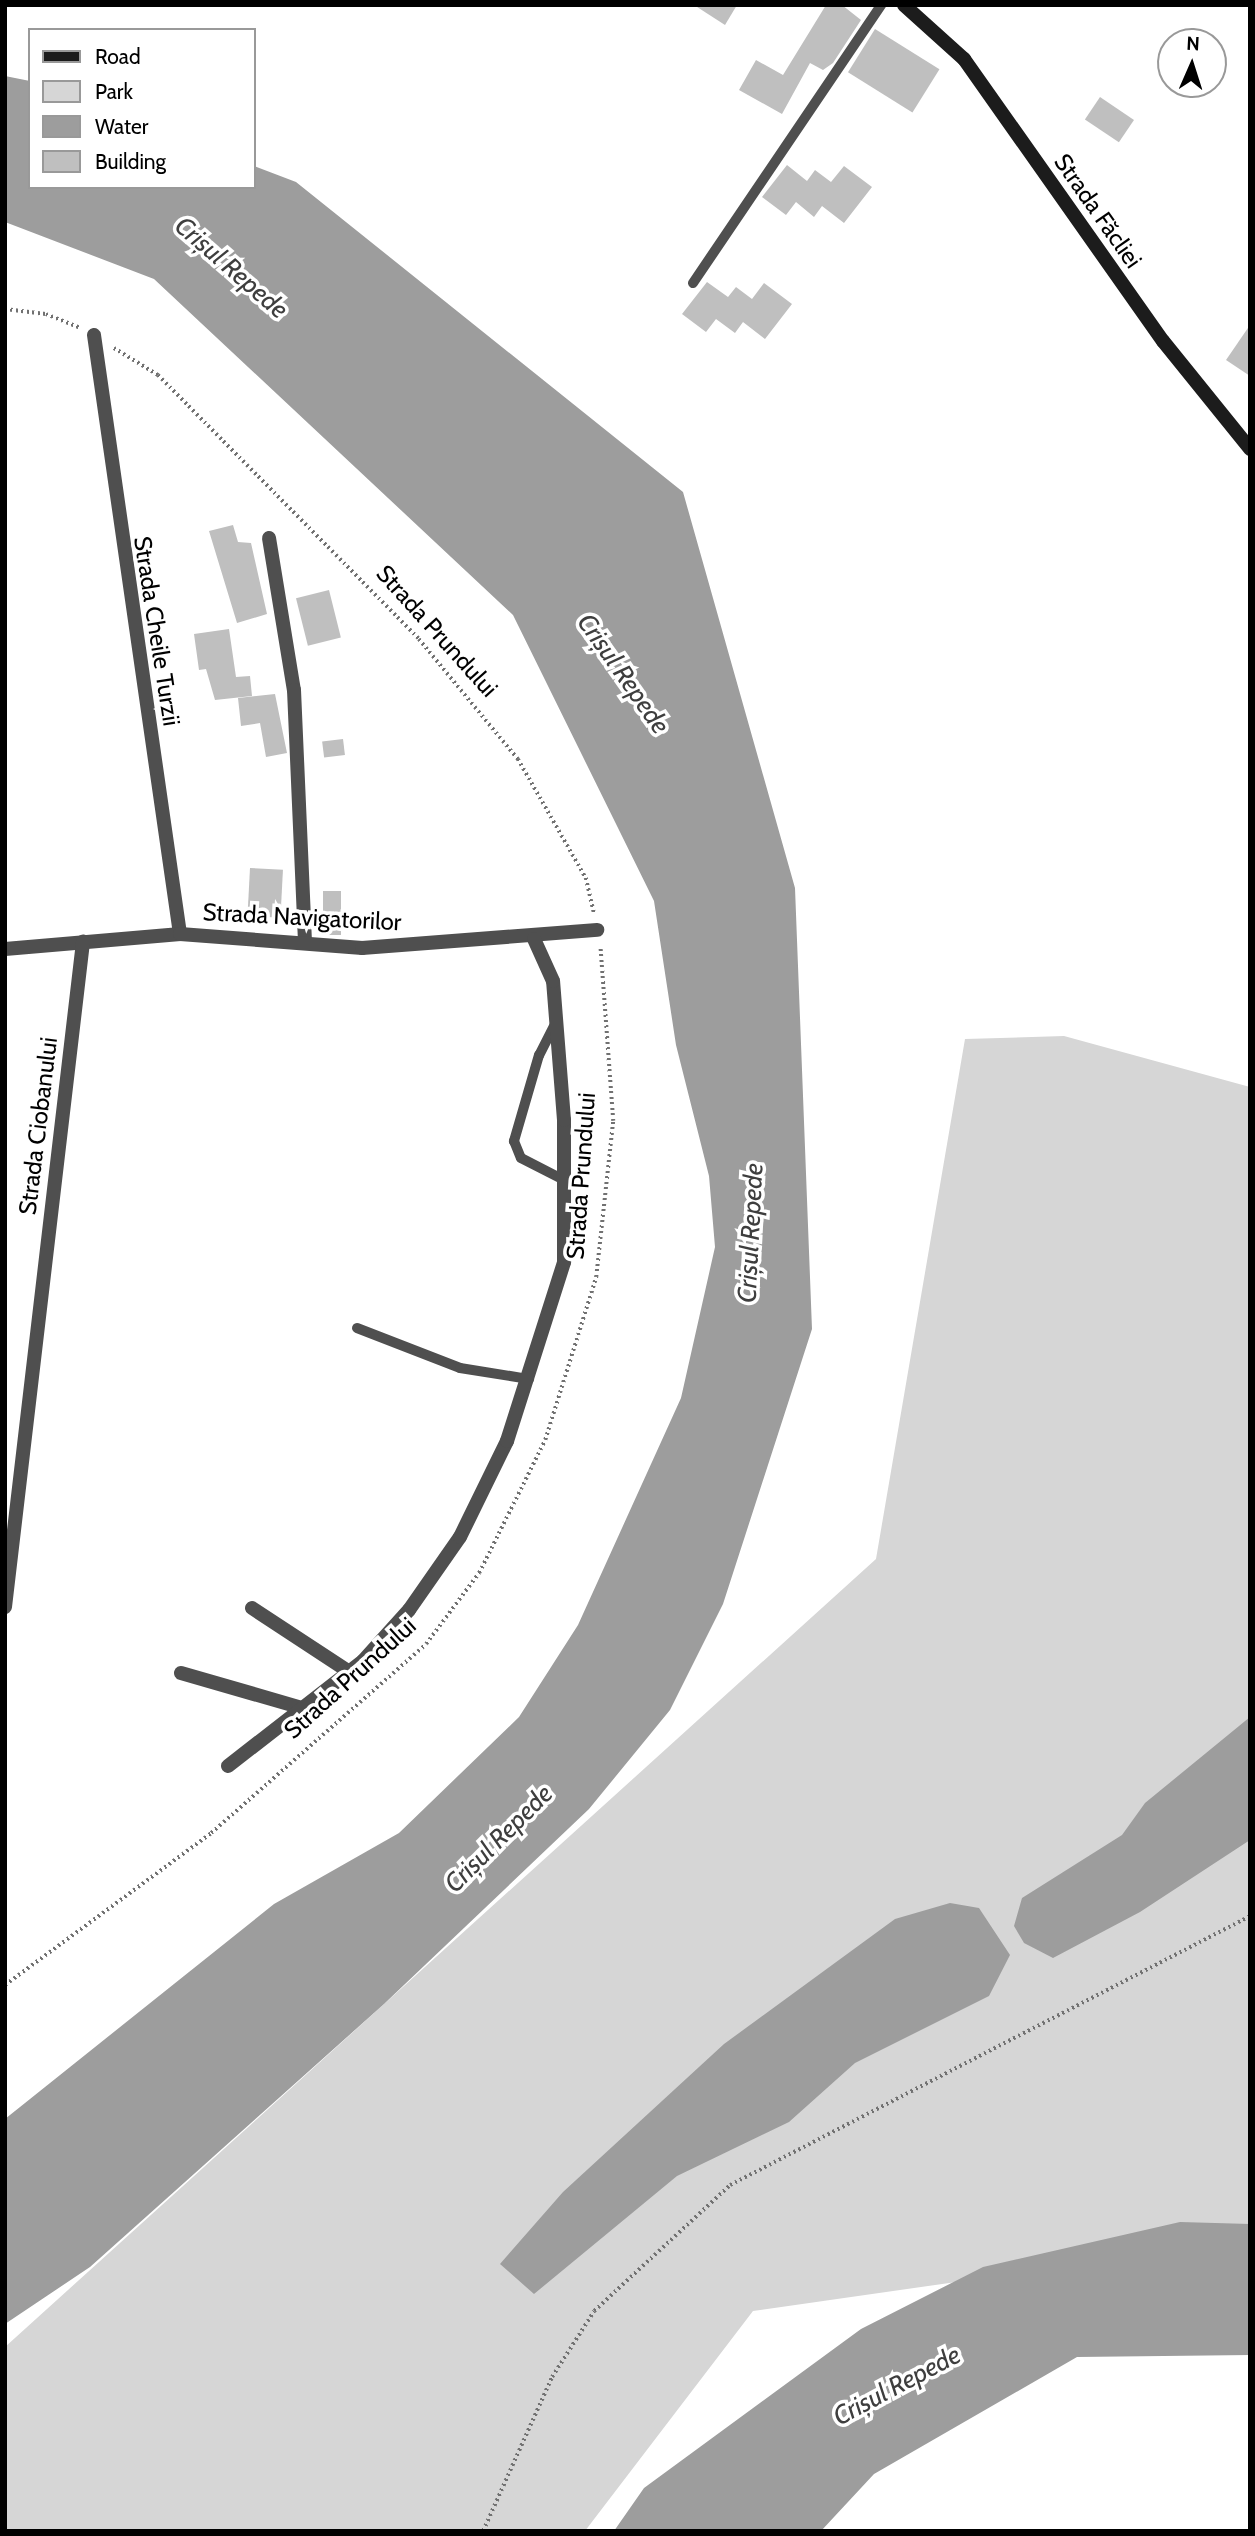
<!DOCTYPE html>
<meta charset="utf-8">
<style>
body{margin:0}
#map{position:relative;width:1255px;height:2536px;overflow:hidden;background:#fff;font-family:Cabin,sans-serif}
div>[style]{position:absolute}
.green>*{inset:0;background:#d6d6d6}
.water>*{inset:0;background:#9d9d9d}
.building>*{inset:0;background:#bfbfbf;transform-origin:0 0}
.path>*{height:3.5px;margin-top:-1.75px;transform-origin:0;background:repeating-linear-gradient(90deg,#717171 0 2px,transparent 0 5.5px)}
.lane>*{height:10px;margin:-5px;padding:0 5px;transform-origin:5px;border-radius:5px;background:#4f4f4f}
.street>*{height:14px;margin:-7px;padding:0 7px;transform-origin:7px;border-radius:7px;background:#4f4f4f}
.secondary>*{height:14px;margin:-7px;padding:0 7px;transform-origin:7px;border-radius:7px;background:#1c1c1c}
span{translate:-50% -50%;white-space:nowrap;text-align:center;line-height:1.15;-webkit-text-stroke:7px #fff;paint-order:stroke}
.street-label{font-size:24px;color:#000}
.water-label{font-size:26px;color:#3e3e3e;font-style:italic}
.frame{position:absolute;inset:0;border:7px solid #000;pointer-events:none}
.legend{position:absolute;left:28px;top:28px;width:228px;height:161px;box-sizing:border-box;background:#fff;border:2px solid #999;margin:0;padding:9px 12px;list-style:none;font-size:21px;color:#000}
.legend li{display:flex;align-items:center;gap:14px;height:35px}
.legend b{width:35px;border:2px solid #999}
.north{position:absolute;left:1157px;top:28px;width:70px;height:70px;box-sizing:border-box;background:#fff;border:2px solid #999;border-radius:50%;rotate:3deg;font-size:19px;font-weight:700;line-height:28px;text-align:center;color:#000}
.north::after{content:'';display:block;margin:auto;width:24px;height:32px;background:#000;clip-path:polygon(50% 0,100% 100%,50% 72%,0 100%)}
</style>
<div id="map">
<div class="green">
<div style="clip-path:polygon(1064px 1036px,1250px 1087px,1250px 2240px,753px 2311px,585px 2531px,5px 2531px,5px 2347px,876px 1559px,965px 1039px)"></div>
</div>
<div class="water">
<div style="clip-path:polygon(5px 76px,30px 81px,30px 187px,254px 187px,254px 166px,296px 182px,683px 492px,795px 888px,812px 1329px,723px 1604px,670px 1710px,589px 1809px,384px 2004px,90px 2267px,5px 2324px,5px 2119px,274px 1904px,399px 1833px,519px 1717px,578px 1625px,681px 1398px,715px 1247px,709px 1176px,676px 1045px,654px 901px,513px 615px,154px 279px,5px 222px)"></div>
<div style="clip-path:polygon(1250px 1717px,1250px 1840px,1140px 1912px,1053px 1958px,1024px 1943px,1014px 1926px,1022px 1898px,1122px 1835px,1145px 1803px)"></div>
<div style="clip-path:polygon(950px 1903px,979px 1908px,1010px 1955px,989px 1996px,855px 2063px,789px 2122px,677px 2176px,534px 2294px,500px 2264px,563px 2192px,724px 2044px,895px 1919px)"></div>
<div style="clip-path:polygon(1180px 2222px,1250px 2224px,1250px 2355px,1077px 2357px,874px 2474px,821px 2531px,614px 2531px,644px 2488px,861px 2329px,983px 2267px)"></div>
</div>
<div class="building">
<div style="clip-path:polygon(694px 5px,737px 5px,725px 25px)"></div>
<div style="clip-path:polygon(826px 5px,842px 5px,861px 20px,833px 63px,823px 70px,810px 63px,782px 114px,739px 90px,756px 60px,783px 75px)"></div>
<div style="left:875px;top:29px;width:76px;height:51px;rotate:32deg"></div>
<div style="left:1100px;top:97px;width:41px;height:27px;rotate:34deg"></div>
<div style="clip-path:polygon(787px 165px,807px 181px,815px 170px,831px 182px,844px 166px,872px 187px,844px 223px,822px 206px,814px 217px,796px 202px,786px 215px,762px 197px)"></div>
<div style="clip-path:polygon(707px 282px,728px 297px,736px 287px,752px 299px,764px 283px,792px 304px,765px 339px,743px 322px,735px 333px,716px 319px,706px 332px,682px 314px)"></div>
<div style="clip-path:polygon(1250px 325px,1250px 376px,1226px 360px)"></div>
<div style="clip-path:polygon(233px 525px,238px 542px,251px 543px,267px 614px,237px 623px,209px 531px)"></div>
<div style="left:329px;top:590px;width:49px;height:34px;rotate:76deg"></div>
<div style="clip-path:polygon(229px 629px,236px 677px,250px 676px,252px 696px,215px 700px,206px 669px,199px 670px,194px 634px)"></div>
<div style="clip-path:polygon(275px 694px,287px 753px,266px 757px,260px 723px,241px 726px,238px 698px)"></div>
<div style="left:343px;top:739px;width:16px;height:21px;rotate:83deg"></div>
<div style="left:250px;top:868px;width:33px;height:48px;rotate:3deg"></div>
<div style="left:323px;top:891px;width:18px;height:44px"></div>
</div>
<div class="path">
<div style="left:5px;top:309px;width:41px;rotate:7deg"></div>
<div style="left:46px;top:314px;width:37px;rotate:22deg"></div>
<div style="left:114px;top:348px;width:52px;rotate:31.5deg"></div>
<div style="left:158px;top:375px;width:371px;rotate:45.3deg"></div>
<div style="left:419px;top:639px;width:156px;rotate:50.5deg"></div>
<div style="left:518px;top:759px;width:137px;rotate:60.3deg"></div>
<div style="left:586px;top:878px;width:37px;rotate:77deg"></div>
<div style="left:5px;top:1985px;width:256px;rotate:-36.4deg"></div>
<div style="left:211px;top:1833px;width:286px;rotate:-41.3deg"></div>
<div style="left:426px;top:1644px;width:89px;rotate:-53.3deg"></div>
<div style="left:479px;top:1573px;width:148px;rotate:-63.6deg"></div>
<div style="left:545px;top:1440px;width:171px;rotate:-72.6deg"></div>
<div style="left:596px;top:1277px;width:157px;rotate:-83.8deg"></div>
<div style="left:613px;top:1121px;width:175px;rotate:-94.2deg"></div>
<div style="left:483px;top:2531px;width:169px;rotate:-65.9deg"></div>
<div style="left:552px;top:2377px;width:78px;rotate:-57.5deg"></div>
<div style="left:594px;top:2311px;width:185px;rotate:-42.8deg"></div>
<div style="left:730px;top:2185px;width:585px;rotate:-27.35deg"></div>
</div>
<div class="lane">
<div style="left:693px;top:283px;width:336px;rotate:-55.9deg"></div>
<div style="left:554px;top:1026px;width:33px;rotate:117deg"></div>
<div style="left:539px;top:1055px;width:90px;rotate:106.2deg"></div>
<div style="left:514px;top:1141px;width:18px;rotate:68deg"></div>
<div style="left:521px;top:1158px;width:48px;rotate:27.1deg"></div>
<div style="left:357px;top:1328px;width:110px;rotate:21.2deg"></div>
<div style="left:460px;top:1368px;width:70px;rotate:9.1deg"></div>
</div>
<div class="street">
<div style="left:94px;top:335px;width:605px;rotate:81.83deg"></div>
<div style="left:269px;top:538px;width:154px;rotate:80.7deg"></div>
<div style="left:294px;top:690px;width:252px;rotate:87.5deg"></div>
<div style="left:5px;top:949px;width:176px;rotate:-4.9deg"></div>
<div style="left:180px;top:934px;width:183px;rotate:4.4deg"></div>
<div style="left:362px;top:948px;width:236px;rotate:-4.4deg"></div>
<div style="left:5px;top:1607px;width:670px;rotate:-83.31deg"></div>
<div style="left:252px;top:1608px;width:115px;rotate:33.3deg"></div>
<div style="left:181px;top:1673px;width:123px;rotate:16.1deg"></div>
<div style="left:228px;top:1766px;width:171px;rotate:-37.9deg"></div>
<div style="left:363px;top:1661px;width:69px;rotate:-48deg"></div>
<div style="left:409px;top:1610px;width:89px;rotate:-55.1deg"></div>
<div style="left:460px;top:1537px;width:107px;rotate:-63.9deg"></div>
<div style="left:507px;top:1441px;width:188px;rotate:-72.3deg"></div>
<div style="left:564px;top:1262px;width:142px;rotate:-90deg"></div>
<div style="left:564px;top:1120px;width:139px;rotate:-94.5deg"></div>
<div style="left:553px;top:981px;width:46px;rotate:-114.3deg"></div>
</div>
<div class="secondary">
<div style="left:904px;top:5px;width:81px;rotate:42deg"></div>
<div style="left:964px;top:59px;width:345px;rotate:54.8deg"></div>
<div style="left:1163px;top:341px;width:139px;rotate:51.1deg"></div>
</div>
<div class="street-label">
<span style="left:1098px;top:211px;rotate:55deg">Strada Făcliei</span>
<span style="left:157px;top:631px;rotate:81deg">Strada Cheile Turzii</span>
<span style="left:437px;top:631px;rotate:48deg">Strada Prundului</span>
<span style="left:302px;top:917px;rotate:3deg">Strada Navigatorilor</span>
<span style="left:38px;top:1126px;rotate:-83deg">Strada Ciobanului</span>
<span style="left:581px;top:1176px;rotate:-86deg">Strada Prundului</span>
<span style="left:350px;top:1678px;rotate:-42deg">Strada Prundului</span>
</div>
<div class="water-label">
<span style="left:231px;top:268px;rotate:41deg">Crișul Repede</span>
<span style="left:623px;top:674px;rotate:55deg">Crișul Repede</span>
<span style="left:751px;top:1233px;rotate:-87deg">Crișul Repede</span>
<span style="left:499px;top:1839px;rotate:-45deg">Crișul Repede</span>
<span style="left:897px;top:2386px;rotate:-28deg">Crișul Repede</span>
</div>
<div class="frame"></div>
<ul class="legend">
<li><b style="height:9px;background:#1c1c1c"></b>Road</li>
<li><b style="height:19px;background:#d6d6d6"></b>Park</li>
<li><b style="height:19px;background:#9d9d9d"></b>Water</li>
<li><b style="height:19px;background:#bfbfbf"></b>Building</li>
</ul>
<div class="north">N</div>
</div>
